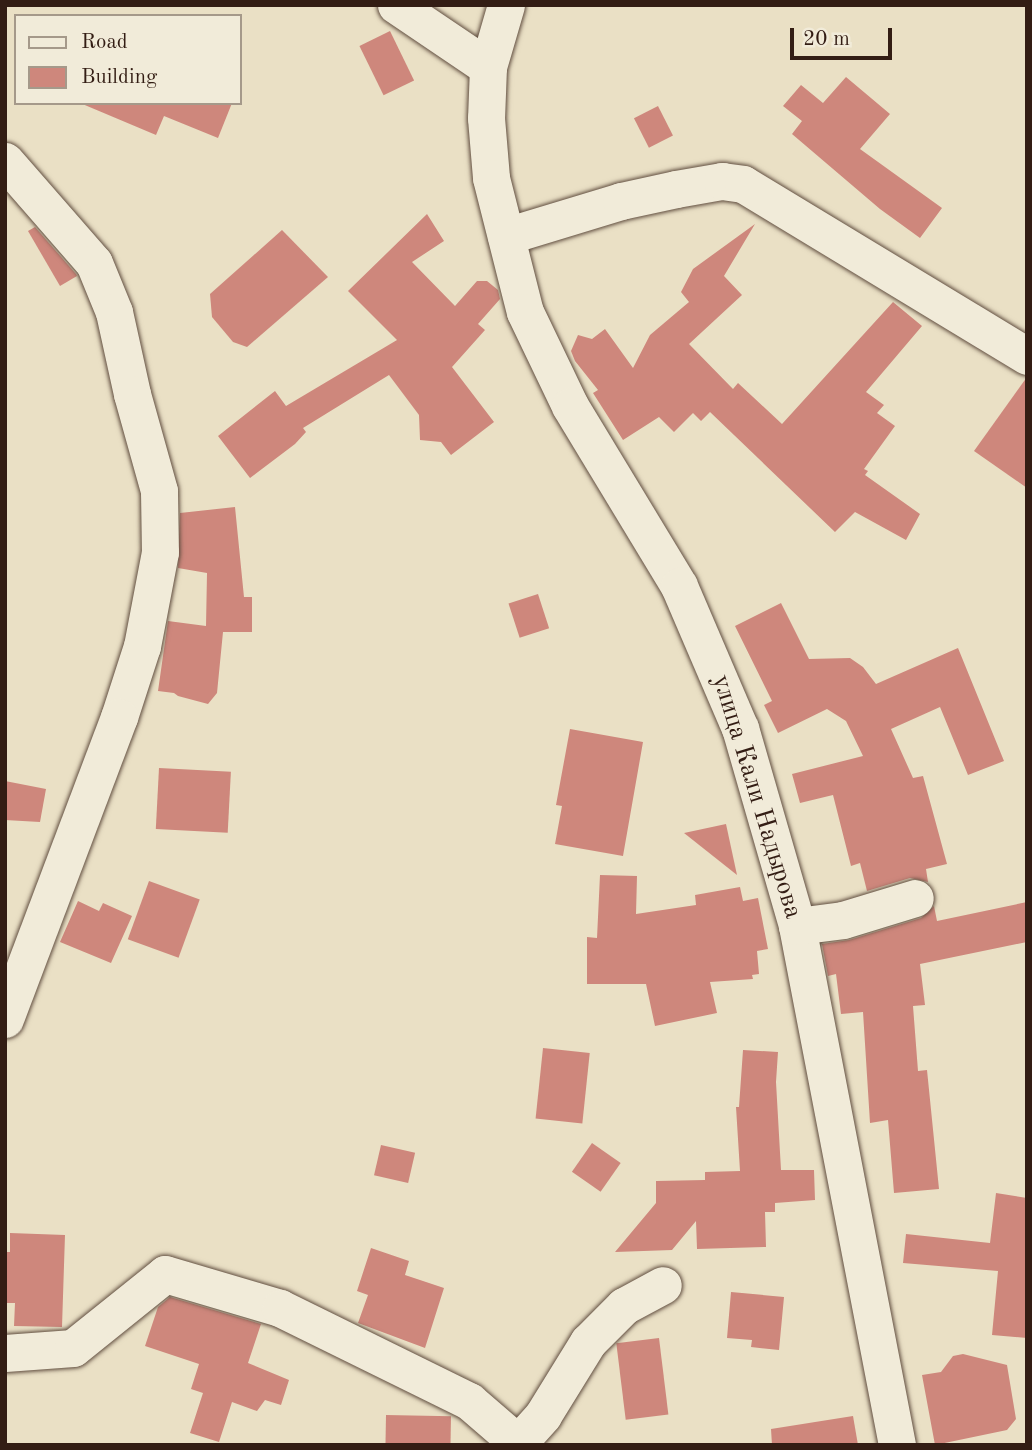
<!DOCTYPE html>
<meta charset="utf-8">
<style>
body{margin:0}
#map{position:relative;width:1032px;height:1450px;overflow:hidden;background:#eae0c5;font-family:"Old Standard TT",serif}
div>[style]{position:absolute}
.building>*{inset:0;background:#ce877c;transform-origin:0 0}
.roads{filter:drop-shadow(0 0 2px #614e40) drop-shadow(0 0 2px #614e40)}
.minor>*{height:37px;margin:-18.5px;padding:0 18.5px;transform-origin:18.5px;border-radius:18.5px;background:#f1ebd9}
span{translate:-50% -50%;white-space:nowrap;text-align:center;line-height:1.15;-webkit-text-stroke:6px #f1ebd9;paint-order:stroke}
.street-label{font-size:26px;color:#331d14}
.frame{position:absolute;inset:0;border:7px solid #331d14;pointer-events:none}
.legend{position:absolute;left:14px;top:14px;width:228px;height:91px;box-sizing:border-box;background:#f1ebd9;border:2px solid #a5998a;margin:0;padding:9px 12px;list-style:none;font-size:21px;color:#331d14}
.legend li{display:flex;align-items:center;gap:14px;height:35px}
.legend b{width:35px;border:2px solid #a5998a}
.scale{position:absolute;left:790px;top:28px;width:102px;height:32px;box-sizing:border-box;border:4px solid #331d14;border-top:0;padding-left:9px;font-size:21px;line-height:24px;white-space:nowrap;color:#331d14;-webkit-text-stroke:5px #f1ebd9;paint-order:stroke}
</style>
<div id="map">
<div class="building">
<div style="left:390px;top:31px;width:55px;height:34px;rotate:64deg"></div>
<div style="clip-path:polygon(846px 77px,890px 114px,860px 149px,942px 208px,920px 238px,880px 209px,792px 134px,802px 121px,783px 106px,801px 85px,823px 103px)"></div>
<div style="clip-path:polygon(80px 103px,232px 103px,218px 138px,164px 116px,156px 135px)"></div>
<div style="left:658px;top:106px;width:33px;height:27px;rotate:63deg"></div>
<div style="clip-path:polygon(427px 214px,444px 241px,412px 262px,455px 306px,477px 281px,487px 281px,498px 290px,500px 299px,478px 324px,485px 330px,452px 367px,494px 422px,451px 455px,441px 442px,420px 440px,419px 415px,389px 375px,303px 428px,306px 432px,295px 444px,250px 478px,218px 436px,275px 391px,286px 406px,397px 340px,348px 291px)"></div>
<div style="clip-path:polygon(755px 224px,724px 276px,742px 295px,689px 344px,733px 389px,738px 383px,782px 424px,893px 302px,922px 326px,866px 392px,884px 405px,877px 413px,895px 426px,864px 469px,868px 471px,865px 475px,920px 514px,906px 540px,855px 512px,835px 532px,710px 412px,701px 421px,693px 413px,674px 432px,659px 417px,623px 440px,593px 393px,598px 390px,575px 361px,571px 351px,578px 335px,592px 339px,605px 329px,633px 368px,650px 335px,689px 302px,681px 292px,693px 269px)"></div>
<div style="clip-path:polygon(35px 227px,76px 274px,77px 276px,60px 286px,28px 231px)"></div>
<div style="clip-path:polygon(282px 230px,328px 277px,247px 347px,233px 342px,212px 317px,210px 294px)"></div>
<div style="clip-path:polygon(1027px 377px,1027px 488px,974px 451px)"></div>
<div style="clip-path:polygon(235px 507px,244px 597px,252px 597px,252px 632px,223px 632px,217px 693px,208px 704px,178px 696px,174px 693px,158px 691px,168px 621px,206px 626px,207px 573px,178px 568px,180px 513px)"></div>
<div style="left:538px;top:594px;width:36px;height:31px;rotate:72deg"></div>
<div style="clip-path:polygon(781px 603px,809px 659px,850px 658px,863px 667px,876px 684px,958px 648px,1004px 761px,968px 775px,940px 707px,891px 729px,913px 778px,923px 776px,947px 864px,926px 869px,928px 882px,910px 878px,867px 891px,860px 863px,851px 866px,833px 795px,800px 803px,792px 774px,863px 756px,846px 721px,827px 709px,778px 733px,764px 705px,772px 701px,735px 626px)"></div>
<div style="clip-path:polygon(570px 729px,643px 742px,623px 856px,555px 844px,562px 806px,556px 805px)"></div>
<div style="left:159px;top:768px;width:72px;height:61px;rotate:3deg"></div>
<div style="clip-path:polygon(5px 781px,46px 789px,40px 822px,5px 820px)"></div>
<div style="clip-path:polygon(726px 824px,737px 875px,684px 833px)"></div>
<div style="clip-path:polygon(600px 875px,637px 876px,636px 914px,696px 905px,695px 895px,740px 887px,743px 901px,758px 898px,768px 949px,757px 951px,759px 974px,752px 975px,753px 979px,710px 982px,717px 1013px,655px 1026px,646px 984px,587px 984px,587px 937px,597px 938px)"></div>
<div style="left:149px;top:881px;width:54px;height:62px;rotate:20deg"></div>
<div style="clip-path:polygon(78px 901px,99px 911px,103px 903px,132px 916px,111px 963px,60px 942px)"></div>
<div style="clip-path:polygon(1027px 902px,1027px 942px,920px 964px,925px 1005px,913px 1006px,918px 1071px,927px 1070px,939px 1189px,894px 1193px,888px 1120px,870px 1123px,863px 1012px,841px 1014px,836px 974px,828px 976px,822px 944px,849px 940px,921px 918px,934px 906px,937px 921px)"></div>
<div style="left:543px;top:1048px;width:47px;height:71px;rotate:6deg"></div>
<div style="clip-path:polygon(743px 1050px,778px 1052px,776px 1082px,781px 1170px,814px 1170px,815px 1200px,775px 1203px,775px 1212px,765px 1212px,766px 1247px,697px 1249px,696px 1221px,672px 1250px,615px 1252px,656px 1203px,656px 1181px,705px 1180px,705px 1172px,740px 1171px,736px 1107px,739px 1107px)"></div>
<div style="left:592px;top:1143px;width:35px;height:35px;rotate:35deg"></div>
<div style="left:381px;top:1145px;width:35px;height:31px;rotate:13deg"></div>
<div style="clip-path:polygon(996px 1193px,1027px 1198px,1027px 1338px,992px 1335px,998px 1271px,903px 1263px,906px 1234px,990px 1243px)"></div>
<div style="clip-path:polygon(10px 1233px,65px 1235px,62px 1327px,14px 1326px,15px 1303px,5px 1303px,5px 1252px,10px 1252px)"></div>
<div style="clip-path:polygon(371px 1248px,409px 1261px,405px 1275px,444px 1288px,425px 1348px,358px 1323px,368px 1295px,357px 1291px)"></div>
<div style="clip-path:polygon(731px 1292px,784px 1297px,779px 1350px,751px 1347px,752px 1340px,727px 1338px)"></div>
<div style="clip-path:polygon(170px 1297px,261px 1324px,248px 1363px,289px 1380px,281px 1405px,265px 1400px,257px 1411px,232px 1402px,219px 1442px,190px 1433px,203px 1393px,191px 1389px,199px 1364px,145px 1346px,158px 1307px)"></div>
<div style="left:659px;top:1338px;width:77px;height:43px;rotate:83deg"></div>
<div style="clip-path:polygon(963px 1354px,1007px 1365px,1016px 1419px,1007px 1430px,935px 1445px,922px 1375px,941px 1372px,953px 1356px)"></div>
<div style="left:386px;top:1415px;width:65px;height:30px;rotate:1deg"></div>
<div style="clip-path:polygon(853px 1416px,858px 1445px,772px 1445px,771px 1429px)"></div>
</div>
<div class="roads">
<div class="minor">
<div style="left:396px;top:5px;width:111px;rotate:34deg"></div>
<div style="left:506px;top:5px;width:65px;rotate:106.2deg"></div>
<div style="left:488px;top:67px;width:51px;rotate:92.2deg"></div>
<div style="left:486px;top:118px;width:60px;rotate:85.2deg"></div>
<div style="left:491px;top:178px;width:138px;rotate:75.8deg"></div>
<div style="left:525px;top:312px;width:104px;rotate:64.4deg"></div>
<div style="left:570px;top:406px;width:210px;rotate:58.8deg"></div>
<div style="left:679px;top:586px;width:155px;rotate:66.8deg"></div>
<div style="left:740px;top:728px;width:206px;rotate:73.9deg"></div>
<div style="left:797px;top:926px;width:529px;rotate:79.09deg"></div>
<div style="left:5px;top:161px;width:135px;rotate:48.9deg"></div>
<div style="left:94px;top:263px;width:53px;rotate:67.8deg"></div>
<div style="left:114px;top:312px;width:84px;rotate:77.6deg"></div>
<div style="left:132px;top:394px;width:101px;rotate:74.4deg"></div>
<div style="left:159px;top:491px;width:61px;rotate:89.1deg"></div>
<div style="left:160px;top:552px;width:96px;rotate:100.8deg"></div>
<div style="left:142px;top:646px;width:75px;rotate:107.9deg"></div>
<div style="left:119px;top:717px;width:323px;rotate:110.7deg"></div>
<div style="left:506px;top:236px;width:120px;rotate:-16.9deg"></div>
<div style="left:621px;top:201px;width:56px;rotate:-12.3deg"></div>
<div style="left:676px;top:189px;width:47px;rotate:-9.9deg"></div>
<div style="left:722px;top:181px;width:21px;rotate:8deg"></div>
<div style="left:743px;top:184px;width:332px;rotate:31.2deg"></div>
<div style="left:797px;top:926px;width:46px;rotate:-7.4deg"></div>
<div style="left:843px;top:920px;width:75px;rotate:-17deg"></div>
<div style="left:5px;top:1353px;width:68px;rotate:-4.2deg"></div>
<div style="left:73px;top:1348px;width:118px;rotate:-38.8deg"></div>
<div style="left:165px;top:1274px;width:120px;rotate:16.5deg"></div>
<div style="left:280px;top:1308px;width:211px;rotate:26.2deg"></div>
<div style="left:469px;top:1401px;width:67px;rotate:40.8deg"></div>
<div style="left:519px;top:1442px;width:36px;rotate:-48deg"></div>
<div style="left:543px;top:1415px;width:86px;rotate:-58.3deg"></div>
<div style="left:588px;top:1342px;width:51px;rotate:-45deg"></div>
<div style="left:624px;top:1306px;width:44px;rotate:-28.3deg"></div>
</div>
</div>
<div class="street-label">
<span style="left:756px;top:797px;rotate:73deg">улица Кали Надырова</span>
</div>
<div class="frame"></div>
<ul class="legend">
<li><b style="height:9px;background:#f1ebd9"></b>Road</li>
<li><b style="height:19px;background:#ce877c"></b>Building</li>
</ul>
<div class="scale">20 m</div>
</div>
